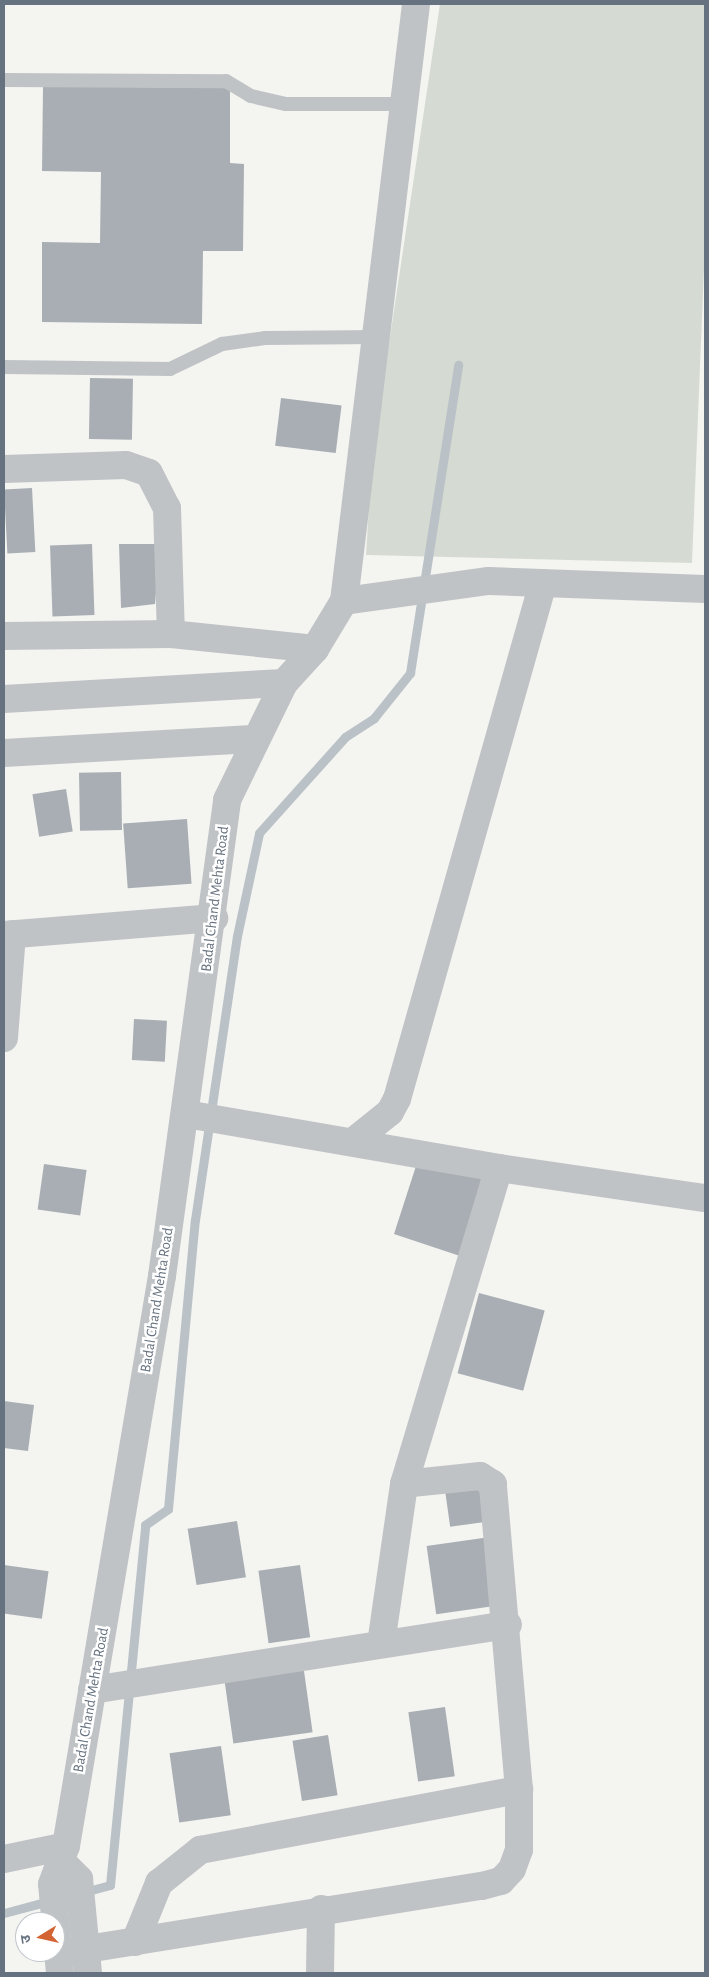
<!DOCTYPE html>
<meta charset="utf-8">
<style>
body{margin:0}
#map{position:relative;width:709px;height:1977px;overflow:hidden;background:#f4f4f1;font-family:"Alegreya Sans","Noto Sans Devanagari",sans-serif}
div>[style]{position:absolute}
.green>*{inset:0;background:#d5dbd2}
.stream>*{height:9px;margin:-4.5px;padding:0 4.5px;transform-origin:4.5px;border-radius:4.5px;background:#bac2c7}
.building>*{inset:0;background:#a8aeb3;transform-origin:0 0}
.service>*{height:14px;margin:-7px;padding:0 7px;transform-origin:7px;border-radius:7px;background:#c0c3c6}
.minor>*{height:28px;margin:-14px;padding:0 14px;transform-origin:14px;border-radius:14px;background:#c0c3c6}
.tertiary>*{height:28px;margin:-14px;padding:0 14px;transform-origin:14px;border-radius:14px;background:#c0c3c6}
span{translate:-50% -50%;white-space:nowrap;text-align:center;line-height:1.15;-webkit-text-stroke:5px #fff;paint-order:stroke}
.street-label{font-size:15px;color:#66727f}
.frame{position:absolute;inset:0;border:5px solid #66727f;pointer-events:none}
.north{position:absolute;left:15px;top:1912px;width:50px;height:50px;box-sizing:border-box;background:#fff;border:1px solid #c2c7cc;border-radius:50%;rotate:261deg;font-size:14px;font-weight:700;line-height:20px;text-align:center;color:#66727f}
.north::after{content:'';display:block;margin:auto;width:18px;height:22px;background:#d26533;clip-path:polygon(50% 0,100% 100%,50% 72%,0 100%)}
</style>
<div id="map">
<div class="green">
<div style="clip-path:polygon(440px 4px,705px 4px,705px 244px,692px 563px,366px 555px,372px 457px)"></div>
</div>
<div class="stream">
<div style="left:84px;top:1892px;width:27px;rotate:-15deg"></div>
<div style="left:110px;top:1885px;width:362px;rotate:-84.4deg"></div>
<div style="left:145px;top:1525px;width:28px;rotate:-35deg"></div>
<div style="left:168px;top:1509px;width:290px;rotate:-84.7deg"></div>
<div style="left:195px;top:1220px;width:287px;rotate:-81.6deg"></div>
<div style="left:237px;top:936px;width:105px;rotate:-77.9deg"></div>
<div style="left:259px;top:833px;width:129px;rotate:-48.1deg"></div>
<div style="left:345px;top:737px;width:35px;rotate:-33deg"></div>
<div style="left:374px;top:718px;width:58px;rotate:-51.3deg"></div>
<div style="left:410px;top:673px;width:312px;rotate:-81.1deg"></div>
<div style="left:4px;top:1913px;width:47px;rotate:-14.9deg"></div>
</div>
<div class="building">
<div style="clip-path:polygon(43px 86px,230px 88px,230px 163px,244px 164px,243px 251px,203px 251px,202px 324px,42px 322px,42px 242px,100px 243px,101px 172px,42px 171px)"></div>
<div style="left:90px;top:378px;width:43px;height:61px;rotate:1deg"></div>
<div style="left:281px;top:398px;width:61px;height:48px;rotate:7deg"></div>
<div style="left:32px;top:488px;width:64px;height:28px;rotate:87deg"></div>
<div style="left:92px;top:544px;width:71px;height:42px;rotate:88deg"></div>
<div style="clip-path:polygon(119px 544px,160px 544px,155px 604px,121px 608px)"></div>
<div style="left:121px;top:772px;width:58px;height:42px;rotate:89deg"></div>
<div style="left:66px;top:789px;width:43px;height:34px;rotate:81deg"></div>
<div style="left:187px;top:819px;width:65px;height:64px;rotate:86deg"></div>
<div style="left:134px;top:1019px;width:33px;height:41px;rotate:3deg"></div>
<div style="left:44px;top:1164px;width:43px;height:46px;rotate:8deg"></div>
<div style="clip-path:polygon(416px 1166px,488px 1177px,463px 1257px,394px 1234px)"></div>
<div style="left:479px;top:1293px;width:68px;height:83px;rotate:15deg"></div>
<div style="clip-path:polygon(4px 1401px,34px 1405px,28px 1451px,4px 1448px)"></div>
<div style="left:489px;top:1487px;width:34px;height:44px;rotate:82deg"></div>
<div style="left:237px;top:1521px;width:57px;height:50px;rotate:81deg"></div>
<div style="left:490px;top:1537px;width:69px;height:64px;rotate:82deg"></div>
<div style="left:4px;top:1565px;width:45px;height:48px;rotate:8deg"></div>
<div style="left:300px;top:1565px;width:73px;height:42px;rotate:82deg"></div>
<div style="left:303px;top:1664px;width:69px;height:80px;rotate:82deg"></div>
<div style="left:445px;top:1707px;width:70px;height:37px;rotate:82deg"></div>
<div style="left:328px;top:1735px;width:61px;height:36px;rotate:81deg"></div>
<div style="left:221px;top:1746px;width:70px;height:52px;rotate:82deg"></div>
</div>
<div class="service">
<div style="left:4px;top:80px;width:222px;rotate:0.3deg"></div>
<div style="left:226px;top:81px;width:29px;rotate:31deg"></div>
<div style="left:251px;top:96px;width:36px;rotate:13deg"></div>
<div style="left:286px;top:104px;width:118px"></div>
<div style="left:4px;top:367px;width:166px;rotate:0.7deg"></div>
<div style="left:170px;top:369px;width:58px;rotate:-25.7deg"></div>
<div style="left:222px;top:344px;width:43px;rotate:-7.9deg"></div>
<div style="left:265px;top:338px;width:113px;rotate:-0.5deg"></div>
</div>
<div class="minor">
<div style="left:4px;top:469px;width:122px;rotate:-1.9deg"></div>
<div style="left:126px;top:465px;width:24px;rotate:19deg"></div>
<div style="left:149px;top:473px;width:39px;rotate:63deg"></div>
<div style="left:167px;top:508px;width:126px;rotate:88.2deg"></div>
<div style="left:344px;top:601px;width:146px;rotate:-7.9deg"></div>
<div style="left:489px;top:581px;width:216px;rotate:2.1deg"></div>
<div style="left:4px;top:636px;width:167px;rotate:-0.7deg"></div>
<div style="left:171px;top:634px;width:145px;rotate:5.9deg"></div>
<div style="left:4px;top:935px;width:211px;rotate:-4.6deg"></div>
<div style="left:4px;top:1038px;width:104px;rotate:-85.6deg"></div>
<div style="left:186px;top:1114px;width:318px;rotate:9.8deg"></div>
<div style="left:499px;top:1168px;width:208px;rotate:8.3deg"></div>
<div style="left:354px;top:1141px;width:46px;rotate:-38.9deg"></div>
<div style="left:390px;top:1112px;width:15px;rotate:-62deg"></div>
<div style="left:397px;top:1099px;width:536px;rotate:-74.2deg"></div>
<div style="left:381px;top:1644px;width:162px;rotate:-81.8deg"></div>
<div style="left:404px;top:1484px;width:330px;rotate:-73.3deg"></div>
<div style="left:92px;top:1690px;width:421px;rotate:-8.9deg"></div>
<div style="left:4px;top:1859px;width:63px;rotate:-11.8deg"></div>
<div style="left:135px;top:1942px;width:64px;rotate:-67.9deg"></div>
<div style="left:159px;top:1883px;width:53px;rotate:-38.8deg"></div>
<div style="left:200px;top:1850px;width:325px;rotate:-10.7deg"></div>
<div style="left:62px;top:1953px;width:425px;rotate:-9.1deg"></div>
<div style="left:482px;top:1886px;width:20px;rotate:-15deg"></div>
<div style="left:501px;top:1881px;width:16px;rotate:-47deg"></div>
<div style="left:512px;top:1869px;width:20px;rotate:-70deg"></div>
<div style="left:519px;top:1850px;width:60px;rotate:-90deg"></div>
<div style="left:519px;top:1790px;width:307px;rotate:-94.9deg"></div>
<div style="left:493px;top:1484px;width:15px;rotate:-148deg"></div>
<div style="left:480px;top:1476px;width:76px;rotate:174deg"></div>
<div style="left:320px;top:1973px;width:64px;rotate:-89.1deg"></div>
</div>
<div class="tertiary">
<div style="left:4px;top:699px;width:280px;rotate:-3.3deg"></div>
<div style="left:4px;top:753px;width:249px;rotate:-3.2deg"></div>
<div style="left:63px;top:1863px;width:23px;rotate:45deg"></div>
<div style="left:79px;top:1879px;width:94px;rotate:84.5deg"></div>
<div style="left:60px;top:1973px;width:89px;rotate:-95.1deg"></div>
<div style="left:52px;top:1884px;width:40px;rotate:-69.8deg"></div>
<div style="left:66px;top:1846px;width:578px;rotate:-80.44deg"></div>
<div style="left:162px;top:1276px;width:480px;rotate:-82.2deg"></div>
<div style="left:227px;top:800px;width:130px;rotate:-64deg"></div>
<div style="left:284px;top:683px;width:46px;rotate:-47.6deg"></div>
<div style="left:315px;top:649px;width:56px;rotate:-58.9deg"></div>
<div style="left:344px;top:601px;width:601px;rotate:-83.12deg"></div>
</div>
<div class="street-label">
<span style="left:215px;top:899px;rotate:-83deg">Badal Chand Mehta Road</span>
<span style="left:157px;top:1300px;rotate:-81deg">Badal Chand Mehta Road</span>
<span style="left:91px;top:1700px;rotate:-80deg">Badal Chand Mehta Road</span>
</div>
<div class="frame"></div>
<div class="north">उ</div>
</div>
